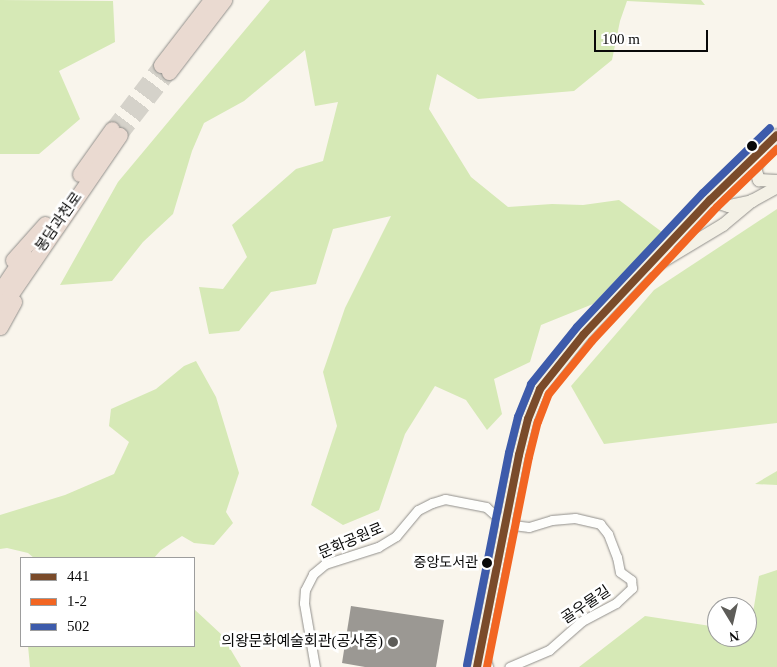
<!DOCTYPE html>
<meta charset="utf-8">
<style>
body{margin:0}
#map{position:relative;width:777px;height:667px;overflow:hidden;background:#f9f5ec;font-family:"Times New Roman","Noto Sans KR",serif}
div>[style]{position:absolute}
.forest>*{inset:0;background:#d6e9b6}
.building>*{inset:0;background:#9b9893}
.highway-tunnel>*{height:15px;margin-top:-7.5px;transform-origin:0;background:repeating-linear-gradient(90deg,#d5d2ca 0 15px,transparent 0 23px)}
.roads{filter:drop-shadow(0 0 1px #918f8b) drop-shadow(0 0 1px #918f8b)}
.street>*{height:9px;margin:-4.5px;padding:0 4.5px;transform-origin:4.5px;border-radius:4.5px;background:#fefefc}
.secondary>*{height:12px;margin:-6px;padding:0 6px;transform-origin:6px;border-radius:6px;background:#f4f1e6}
.highway>*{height:15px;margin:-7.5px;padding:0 7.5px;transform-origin:7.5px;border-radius:7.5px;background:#eadad1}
.bus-1>*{height:8px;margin:-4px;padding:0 4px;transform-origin:4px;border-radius:4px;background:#7a4b2a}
.bus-2>*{height:8px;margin:-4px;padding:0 4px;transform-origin:4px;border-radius:4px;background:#f26522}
.bus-3>*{height:8px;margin:-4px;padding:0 4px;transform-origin:4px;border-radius:4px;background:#3d5bab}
.dots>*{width:14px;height:14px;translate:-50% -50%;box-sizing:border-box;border:2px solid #fff;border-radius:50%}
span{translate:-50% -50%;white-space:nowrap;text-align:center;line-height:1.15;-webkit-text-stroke:5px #fff;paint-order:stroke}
.bus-label{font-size:14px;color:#090909}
.right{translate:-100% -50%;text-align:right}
.street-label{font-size:15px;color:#090909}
.poi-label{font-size:15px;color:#090909}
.legend{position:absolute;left:20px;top:557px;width:175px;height:90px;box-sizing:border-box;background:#fff;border:1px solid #9d9d9d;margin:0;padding:6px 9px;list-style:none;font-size:15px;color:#090909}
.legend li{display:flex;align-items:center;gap:10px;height:25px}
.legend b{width:25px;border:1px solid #9d9d9d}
.north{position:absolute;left:707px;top:597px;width:50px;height:50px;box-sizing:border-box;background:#fff;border:1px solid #9d9d9d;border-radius:50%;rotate:171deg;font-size:14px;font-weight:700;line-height:20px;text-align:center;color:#090909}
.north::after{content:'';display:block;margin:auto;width:18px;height:22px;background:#5d5c58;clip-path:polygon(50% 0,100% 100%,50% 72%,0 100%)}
.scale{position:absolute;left:594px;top:30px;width:114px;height:22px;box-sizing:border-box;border:2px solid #090909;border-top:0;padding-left:6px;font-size:15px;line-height:18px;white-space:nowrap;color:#090909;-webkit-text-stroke:4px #fff;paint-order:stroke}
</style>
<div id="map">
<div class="forest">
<div style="clip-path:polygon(0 0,113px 1px,115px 42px,59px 71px,80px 119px,39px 154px,0 154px)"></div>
<div style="clip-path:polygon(270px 0,701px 0,705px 5px,627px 1px,620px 21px,612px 60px,574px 91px,478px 99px,437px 74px,429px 109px,471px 177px,508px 207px,552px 204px,583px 205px,619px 200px,662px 232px,593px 304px,541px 325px,530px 362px,494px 379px,502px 414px,487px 430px,466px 400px,435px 386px,405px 434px,379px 510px,343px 525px,311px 505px,337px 426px,323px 372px,345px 308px,391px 216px,333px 229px,316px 284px,271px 292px,239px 331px,209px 334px,199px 287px,223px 289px,247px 257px,232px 225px,296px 169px,323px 161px,338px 102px,315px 106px,305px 50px,244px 101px,204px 123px,192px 151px,173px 214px,143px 242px,112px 281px,60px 285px,118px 182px)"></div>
<div style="clip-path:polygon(777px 209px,777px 423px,604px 444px,571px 386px,654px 290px)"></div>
<div style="clip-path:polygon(196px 361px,216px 397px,239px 473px,226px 512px,233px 523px,214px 545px,194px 543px,182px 536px,161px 550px,154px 558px,34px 558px,28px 553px,7px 548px,0 549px,0 515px,65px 495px,114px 474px,129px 442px,109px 426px,111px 409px,156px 389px,184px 366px)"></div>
<div style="clip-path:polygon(777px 471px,777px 485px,755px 484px)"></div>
<div style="clip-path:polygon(777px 570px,777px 667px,579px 667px,645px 616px,717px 627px,717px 637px,747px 637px,747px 631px,750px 631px,759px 576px)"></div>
<div style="clip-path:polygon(194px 609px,222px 635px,241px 667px,30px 667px,28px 646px,194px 646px)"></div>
</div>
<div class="building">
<div style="clip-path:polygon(351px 606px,444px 620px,436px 667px,365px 667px,342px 663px)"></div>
</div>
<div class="highway-tunnel">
<div style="left:112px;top:129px;width:81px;rotate:-52.6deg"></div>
<div style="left:120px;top:135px;width:80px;rotate:-52.1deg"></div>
</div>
<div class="roads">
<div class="street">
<div style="left:482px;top:648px;width:20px;rotate:72deg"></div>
<div style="left:315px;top:667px;width:65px;rotate:-99.8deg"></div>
<div style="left:304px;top:603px;width:13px;rotate:-86deg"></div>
<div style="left:305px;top:590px;width:18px;rotate:-63deg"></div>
<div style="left:313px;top:574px;width:16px;rotate:-40deg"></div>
<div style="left:325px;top:564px;width:56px;rotate:-17.8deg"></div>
<div style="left:378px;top:547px;width:21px;rotate:-31deg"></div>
<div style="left:396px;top:536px;width:34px;rotate:-50deg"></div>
<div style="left:418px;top:510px;width:16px;rotate:-27deg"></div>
<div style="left:432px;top:503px;width:14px;rotate:-17deg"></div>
<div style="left:445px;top:499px;width:42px;rotate:11deg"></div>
<div style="left:486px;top:507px;width:25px;rotate:42deg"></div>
<div style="left:505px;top:524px;width:24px;rotate:7deg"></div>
<div style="left:529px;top:527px;width:24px;rotate:-17deg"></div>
<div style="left:552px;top:520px;width:23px;rotate:-5deg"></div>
<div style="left:575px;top:518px;width:26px;rotate:13deg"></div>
<div style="left:600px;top:524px;width:13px;rotate:51deg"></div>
<div style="left:608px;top:534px;width:25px;rotate:69deg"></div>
<div style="left:617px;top:557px;width:15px;rotate:79deg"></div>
<div style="left:620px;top:572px;width:14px;rotate:36deg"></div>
<div style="left:631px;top:580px;width:8px;rotate:83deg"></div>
<div style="left:632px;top:588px;width:22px;rotate:137deg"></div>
<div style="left:616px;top:603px;width:38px;rotate:152deg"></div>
<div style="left:582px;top:621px;width:44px;rotate:138.7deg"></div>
<div style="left:549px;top:650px;width:43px;rotate:157deg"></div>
</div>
<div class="secondary">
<div style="left:762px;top:156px;width:14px;rotate:120deg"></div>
<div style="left:755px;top:168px;width:13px;rotate:72deg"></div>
<div style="left:759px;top:180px;width:18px;rotate:3deg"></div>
<div style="left:710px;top:200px;width:20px;rotate:18deg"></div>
<div style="left:729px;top:206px;width:24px;rotate:-12deg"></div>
<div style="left:752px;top:201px;width:29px;rotate:-29deg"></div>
<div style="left:653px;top:267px;width:82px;rotate:-31deg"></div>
<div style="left:723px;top:225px;width:38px;rotate:-40deg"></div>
<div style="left:477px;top:667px;width:216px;rotate:-78.8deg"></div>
<div style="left:519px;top:455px;width:37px;rotate:-76deg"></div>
<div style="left:528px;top:419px;width:32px;rotate:-68deg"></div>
<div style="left:540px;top:389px;width:70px;rotate:-51.3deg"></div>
<div style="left:584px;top:334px;width:184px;rotate:-46.8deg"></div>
<div style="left:710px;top:200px;width:93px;rotate:-44.1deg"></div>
</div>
<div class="highway">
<div style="left:161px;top:65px;width:82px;rotate:-52.4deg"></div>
<div style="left:169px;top:72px;width:91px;rotate:-52.6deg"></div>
<div style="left:80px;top:174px;width:55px;rotate:-54.6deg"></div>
<div style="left:13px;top:260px;width:48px;rotate:-48.4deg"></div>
<div style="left:0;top:291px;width:43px;rotate:-56.3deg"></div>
<div style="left:0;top:310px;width:212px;rotate:-55.6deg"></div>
<div style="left:0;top:327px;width:29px;rotate:-61deg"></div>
</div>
</div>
<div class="bus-1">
<div style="left:477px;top:667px;width:216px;rotate:-78.8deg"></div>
<div style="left:519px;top:455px;width:37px;rotate:-76deg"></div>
<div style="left:528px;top:419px;width:32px;rotate:-68deg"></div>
<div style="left:540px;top:389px;width:70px;rotate:-51.3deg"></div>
<div style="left:584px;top:334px;width:184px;rotate:-46.8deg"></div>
<div style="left:710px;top:200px;width:93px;rotate:-44.1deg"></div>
</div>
<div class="bus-2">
<div style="left:487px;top:667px;width:214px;rotate:-78.7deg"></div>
<div style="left:529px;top:457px;width:36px;rotate:-76deg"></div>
<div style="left:538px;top:422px;width:30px;rotate:-69deg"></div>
<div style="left:549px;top:394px;width:68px;rotate:-50.9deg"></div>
<div style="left:592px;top:341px;width:183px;rotate:-47deg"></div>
<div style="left:717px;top:207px;width:83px;rotate:-44deg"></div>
</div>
<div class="bus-3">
<div style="left:467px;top:665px;width:216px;rotate:-78.8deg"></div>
<div style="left:509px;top:453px;width:37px;rotate:-76deg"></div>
<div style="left:518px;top:417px;width:35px;rotate:-68deg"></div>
<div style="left:531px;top:384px;width:73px;rotate:-51.1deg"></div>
<div style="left:577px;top:327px;width:184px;rotate:-46.8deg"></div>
<div style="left:703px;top:193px;width:93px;rotate:-44.1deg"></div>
</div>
<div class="dots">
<div style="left:752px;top:146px;background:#090909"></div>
<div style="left:487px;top:563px;background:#090909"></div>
<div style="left:393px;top:642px;background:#5d5c58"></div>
</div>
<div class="bus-label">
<span class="right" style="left:478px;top:563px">중앙도서관</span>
</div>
<div class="street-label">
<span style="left:59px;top:222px;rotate:-55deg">봉담과천로</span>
<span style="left:351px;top:541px;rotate:-23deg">문화공원로</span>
<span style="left:586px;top:605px;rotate:-34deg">골우물길</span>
</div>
<div class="poi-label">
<span class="right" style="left:383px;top:642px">의왕문화예술회관(공사중)</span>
</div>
<ul class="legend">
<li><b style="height:6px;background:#7a4b2a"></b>441</li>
<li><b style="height:6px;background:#f26522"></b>1-2</li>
<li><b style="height:6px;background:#3d5bab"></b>502</li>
</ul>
<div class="north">N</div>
<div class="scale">100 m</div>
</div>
